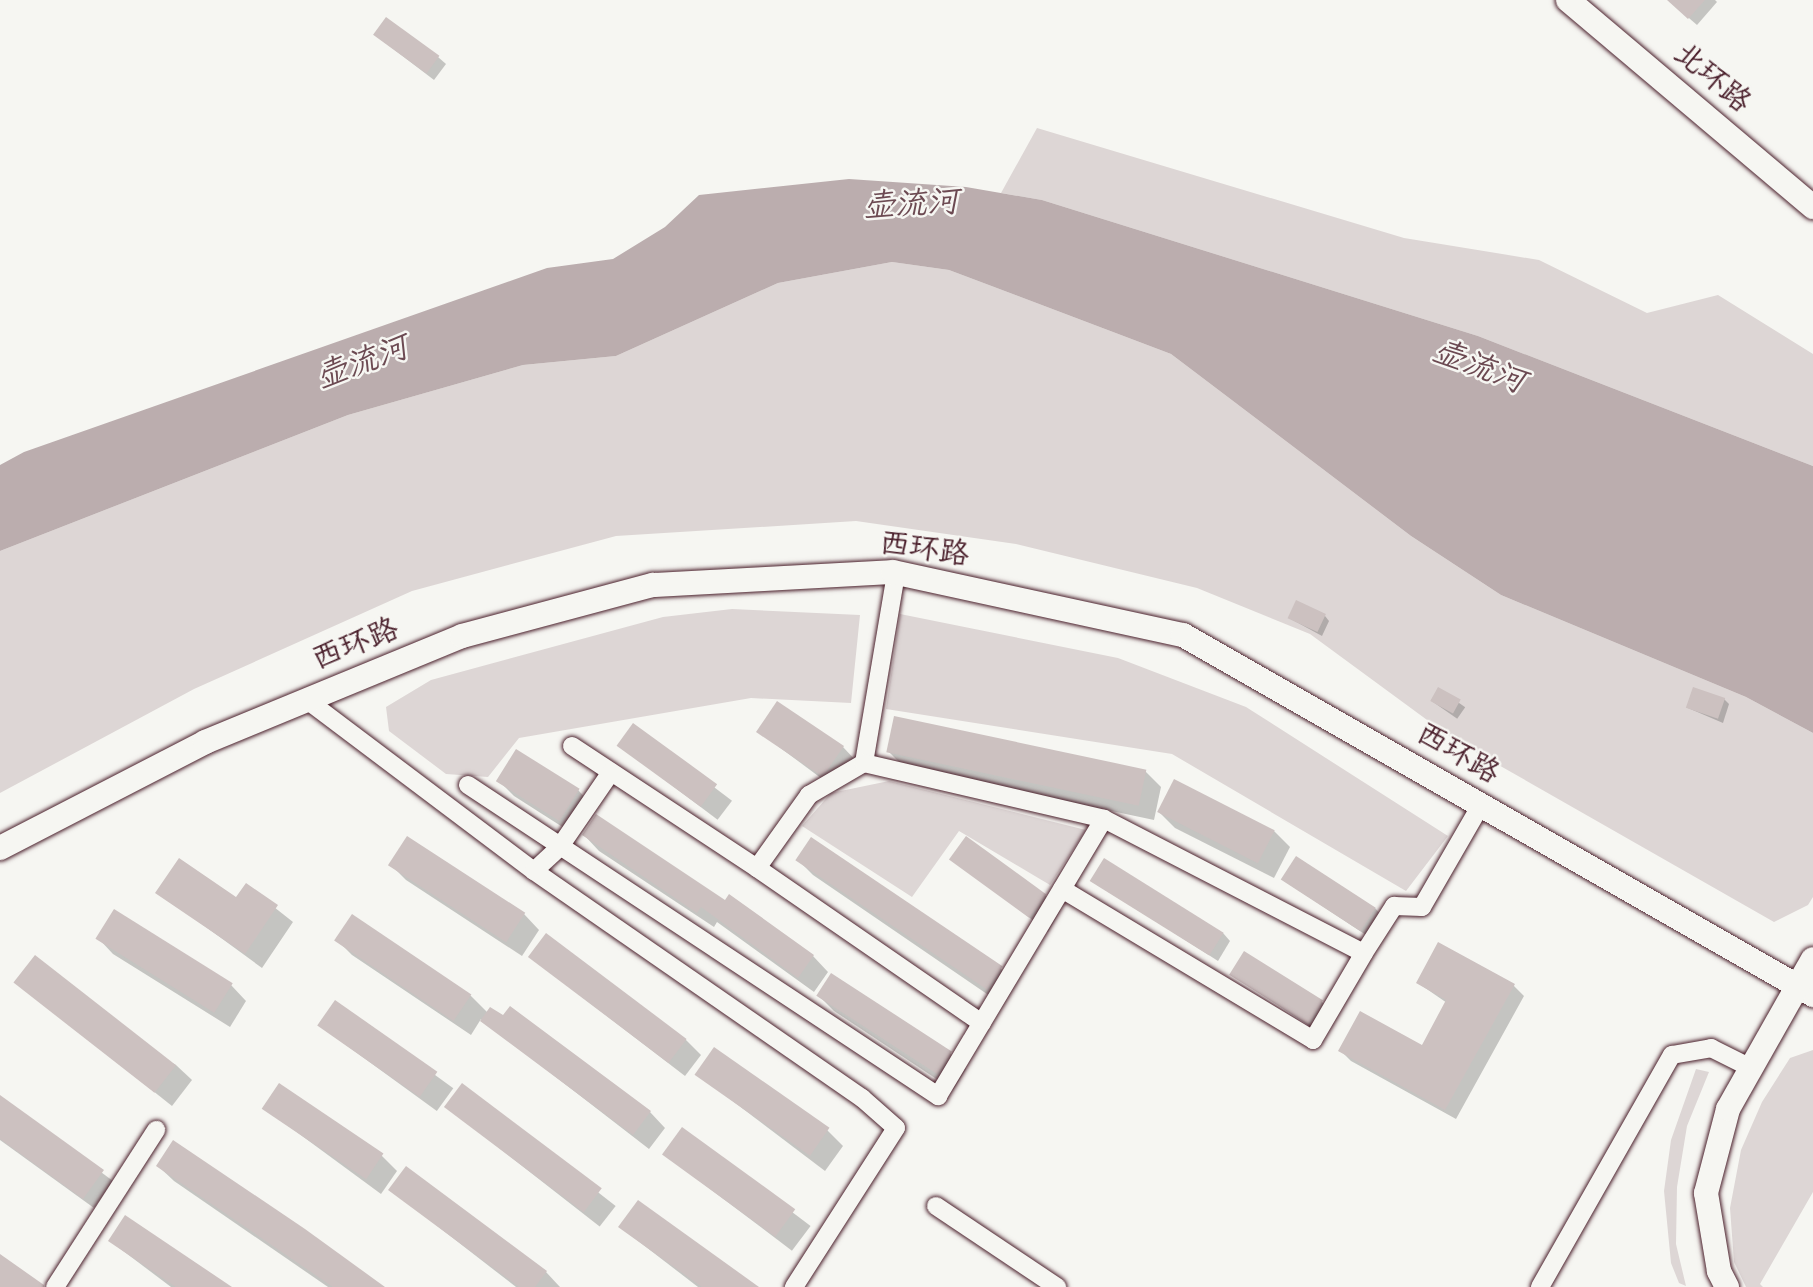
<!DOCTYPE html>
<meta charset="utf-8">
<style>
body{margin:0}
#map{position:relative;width:1813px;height:1287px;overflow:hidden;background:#f6f6f2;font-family:"Indie Flower","LXGW WenKai TC",sans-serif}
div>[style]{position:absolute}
.green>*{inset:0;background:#ddd6d5}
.water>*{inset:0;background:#bbadae}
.shadow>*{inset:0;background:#0003;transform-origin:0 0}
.building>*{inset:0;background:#ccc1c0;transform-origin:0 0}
.roads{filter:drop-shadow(0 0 2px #4a1f2b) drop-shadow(0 0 2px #4a1f2b)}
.street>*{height:18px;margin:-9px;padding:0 9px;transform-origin:9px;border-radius:9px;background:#f6f6f2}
.secondary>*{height:24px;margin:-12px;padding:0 12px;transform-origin:12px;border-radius:12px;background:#f6f6f2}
span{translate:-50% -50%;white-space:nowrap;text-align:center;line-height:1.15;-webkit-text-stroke:5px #f6f6f2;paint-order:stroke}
.street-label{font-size:30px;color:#4a1f2b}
.water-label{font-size:32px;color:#6c4a52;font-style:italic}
</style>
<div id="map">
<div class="green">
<div style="clip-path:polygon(1037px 128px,1404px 238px,1539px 260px,1647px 313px,1718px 295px,1813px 354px,1813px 466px,1478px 336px,1042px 200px,1001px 193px)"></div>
<div style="clip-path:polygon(892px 262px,949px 270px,1171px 354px,1411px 536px,1501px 595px,1746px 697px,1813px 733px,1813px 897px,1808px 905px,1774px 922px,1453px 739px,1310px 634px,1197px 588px,1016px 544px,856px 521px,616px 536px,412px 591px,194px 689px,0 793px,0 551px,348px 415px,523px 365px,616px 356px,778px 283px)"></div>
<div style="clip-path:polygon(732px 609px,860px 615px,851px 703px,751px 698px,519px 738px,488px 777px,446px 774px,389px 731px,386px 707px,431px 680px,663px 617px)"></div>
<div style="clip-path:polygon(900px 614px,1118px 658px,1246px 707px,1448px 836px,1406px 891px,1172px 754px,886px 709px)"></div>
<div style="clip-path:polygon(889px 781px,1086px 830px,1050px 885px,959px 831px,912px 897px,802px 826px,831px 793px)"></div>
<div style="clip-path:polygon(1813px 1050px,1813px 1192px,1760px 1284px,1763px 1287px,1746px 1287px,1734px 1262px,1730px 1208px,1741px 1150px,1762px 1102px,1790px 1058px)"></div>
<div style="clip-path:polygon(1696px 1069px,1709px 1072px,1687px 1126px,1677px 1187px,1676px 1244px,1686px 1286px,1679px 1283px,1671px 1263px,1664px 1191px,1671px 1140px)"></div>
</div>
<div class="water">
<div style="clip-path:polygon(849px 179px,966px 187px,1042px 200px,1478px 336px,1813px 466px,1813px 733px,1746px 697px,1501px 595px,1411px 536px,1171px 354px,949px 270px,892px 262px,778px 283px,616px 356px,523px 365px,348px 415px,0 551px,0 465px,24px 452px,547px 268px,613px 259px,665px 227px,699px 195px)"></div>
</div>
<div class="shadow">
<div style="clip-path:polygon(1668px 0,1715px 0,1717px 2px,1697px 25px)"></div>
<div style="clip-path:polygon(375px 35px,438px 57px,446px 64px,434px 80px)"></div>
<div style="clip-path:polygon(1325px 616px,1329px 621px,1322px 636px,1289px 618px)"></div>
<div style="left:1439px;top:689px;width:32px;height:14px;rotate:35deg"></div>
<div style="clip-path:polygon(1724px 699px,1729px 704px,1723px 723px,1688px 708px)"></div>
<div style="left:633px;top:726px;width:124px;height:24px;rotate:37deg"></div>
<div style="clip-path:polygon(759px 732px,843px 747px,858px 763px,837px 790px)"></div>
<div style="clip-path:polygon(888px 751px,1145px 771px,1161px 787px,1154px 820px,904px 767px)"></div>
<div style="clip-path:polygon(499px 781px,578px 790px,593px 806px,575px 835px,514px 796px)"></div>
<div style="clip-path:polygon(1159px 812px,1274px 831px,1290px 847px,1274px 878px,1175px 828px)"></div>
<div style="clip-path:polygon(584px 835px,726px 902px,813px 956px,828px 972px,814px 992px,717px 922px,714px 927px,599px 851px)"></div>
<div style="clip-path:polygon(952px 858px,1045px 895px,1060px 911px,1048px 932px)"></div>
<div style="clip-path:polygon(797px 859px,1001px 969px,1016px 984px,1003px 1005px,813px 875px)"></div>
<div style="clip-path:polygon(390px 864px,524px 914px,539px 930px,522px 956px,406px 880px)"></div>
<div style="clip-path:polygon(1092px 880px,1223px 933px,1230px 941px,1218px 961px)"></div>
<div style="clip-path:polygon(1283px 880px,1375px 908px,1382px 916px,1369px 937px)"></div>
<div style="clip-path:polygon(246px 885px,293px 922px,262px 968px,158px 892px,236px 900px)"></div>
<div style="clip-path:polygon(98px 938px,231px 985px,246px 1001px,230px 1027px,113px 954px)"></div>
<div style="clip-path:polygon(337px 940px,471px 996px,488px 1013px,650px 1112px,665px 1128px,649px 1149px,481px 1019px,471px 1035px,352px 955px)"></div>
<div style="clip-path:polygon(530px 957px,685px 1039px,701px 1055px,685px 1076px)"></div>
<div style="clip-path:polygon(1232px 975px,1322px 1002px,1329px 1009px,1317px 1031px)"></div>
<div style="clip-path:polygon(16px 982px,176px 1065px,192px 1080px,172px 1106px)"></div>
<div style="clip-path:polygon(1418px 983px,1514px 986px,1524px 996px,1456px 1119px,1351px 1061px,1340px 1050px,1422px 1047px,1447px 1003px)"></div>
<div style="clip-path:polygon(818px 995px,950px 1053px,966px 1069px,953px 1090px,834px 1011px)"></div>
<div style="left:336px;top:1003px;width:145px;height:28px;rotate:36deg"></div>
<div style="clip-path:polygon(697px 1074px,827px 1130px,843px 1146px,825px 1171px)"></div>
<div style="left:462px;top:1086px;width:195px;height:26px;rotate:38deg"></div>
<div style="clip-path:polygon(0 1097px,113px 1181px,94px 1208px,0 1140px)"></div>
<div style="clip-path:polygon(264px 1108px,381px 1155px,397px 1171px,381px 1194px)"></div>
<div style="left:682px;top:1129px;width:161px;height:31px;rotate:37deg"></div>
<div style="clip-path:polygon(158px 1166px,383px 1287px,328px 1287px,174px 1181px)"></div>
<div style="clip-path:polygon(391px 1190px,546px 1272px,560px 1287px,516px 1287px)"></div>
<div style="clip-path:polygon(620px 1227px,755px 1287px,698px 1287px)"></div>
<div style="clip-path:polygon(110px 1241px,228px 1287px,171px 1287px)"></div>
</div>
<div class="building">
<div style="clip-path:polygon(1667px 0,1705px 0,1688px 19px)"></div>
<div style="left:386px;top:17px;width:66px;height:22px;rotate:36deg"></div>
<div style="left:1296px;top:600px;width:33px;height:20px;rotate:25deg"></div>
<div style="left:1438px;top:687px;width:26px;height:16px;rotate:29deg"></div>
<div style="left:1693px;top:687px;width:34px;height:22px;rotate:19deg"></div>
<div style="clip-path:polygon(777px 701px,844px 746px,826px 772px,820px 775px,756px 732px)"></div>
<div style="left:894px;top:716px;width:258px;height:37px;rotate:12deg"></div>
<div style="left:633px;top:723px;width:104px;height:28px;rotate:36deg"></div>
<div style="left:516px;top:749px;width:75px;height:38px;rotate:32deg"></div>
<div style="left:1174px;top:779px;width:113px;height:37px;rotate:27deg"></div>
<div style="clip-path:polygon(596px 814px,725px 900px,729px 894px,814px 955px,798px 978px,701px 907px,697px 913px,582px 835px)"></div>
<div style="left:407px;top:836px;width:141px;height:35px;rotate:33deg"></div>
<div style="left:966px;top:836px;width:99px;height:29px;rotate:36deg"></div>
<div style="left:811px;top:837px;width:231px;height:28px;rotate:34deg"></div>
<div style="left:1296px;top:856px;width:95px;height:28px;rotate:33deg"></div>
<div style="clip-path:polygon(179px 858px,236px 897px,246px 883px,278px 905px,245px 954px,155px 893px)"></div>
<div style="left:1104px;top:858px;width:141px;height:27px;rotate:32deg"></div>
<div style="left:114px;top:909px;width:140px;height:35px;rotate:32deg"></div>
<div style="left:352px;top:914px;width:144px;height:32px;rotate:34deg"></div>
<div style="left:546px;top:933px;width:176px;height:30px;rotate:37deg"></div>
<div style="clip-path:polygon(1438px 942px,1515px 984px,1445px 1110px,1338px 1051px,1360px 1011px,1422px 1045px,1446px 1000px,1416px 983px)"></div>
<div style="left:1244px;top:951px;width:93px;height:28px;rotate:32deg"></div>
<div style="left:35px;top:955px;width:179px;height:35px;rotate:38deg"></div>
<div style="left:831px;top:973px;width:144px;height:27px;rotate:33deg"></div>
<div style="left:335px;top:1000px;width:125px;height:31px;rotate:35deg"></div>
<div style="clip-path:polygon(510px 1006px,651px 1111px,633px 1135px,480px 1021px,490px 1007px,503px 1015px)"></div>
<div style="left:714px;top:1047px;width:141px;height:34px;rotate:35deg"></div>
<div style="left:279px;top:1083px;width:126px;height:31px;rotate:34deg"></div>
<div style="left:462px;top:1083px;width:175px;height:30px;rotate:37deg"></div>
<div style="clip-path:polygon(0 1095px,104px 1170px,83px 1199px,0 1139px)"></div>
<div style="left:682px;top:1127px;width:140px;height:34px;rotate:36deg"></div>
<div style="clip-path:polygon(173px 1140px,305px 1229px,385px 1287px,333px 1287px,156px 1166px)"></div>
<div style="clip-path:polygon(406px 1166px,547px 1271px,535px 1287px,519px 1287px,388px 1190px)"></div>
<div style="clip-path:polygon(638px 1200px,759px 1287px,702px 1287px,618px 1227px)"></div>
<div style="clip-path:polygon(125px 1215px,232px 1287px,176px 1287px,108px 1241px)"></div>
<div style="clip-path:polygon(0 1254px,44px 1285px,44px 1287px,0 1287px)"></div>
</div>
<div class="roads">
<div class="street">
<div style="left:307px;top:700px;width:284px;rotate:37deg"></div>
<div style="left:534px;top:871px;width:399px;rotate:34.7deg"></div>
<div style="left:862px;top:1098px;width:45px;rotate:41.4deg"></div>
<div style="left:896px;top:1128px;width:189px;rotate:122.7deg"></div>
<div style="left:572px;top:746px;width:222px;rotate:33.4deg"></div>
<div style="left:757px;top:868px;width:90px;rotate:-54.5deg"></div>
<div style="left:809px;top:795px;width:64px;rotate:-30.2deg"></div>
<div style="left:864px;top:763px;width:193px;rotate:-80.4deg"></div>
<div style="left:864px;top:763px;width:246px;rotate:13.1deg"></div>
<div style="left:1104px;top:819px;width:292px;rotate:27.3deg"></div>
<div style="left:1364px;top:953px;width:56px;rotate:-57.4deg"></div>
<div style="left:1394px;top:906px;width:28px;rotate:2deg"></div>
<div style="left:1422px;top:907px;width:118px;rotate:-60deg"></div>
<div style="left:468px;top:785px;width:564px;rotate:33.49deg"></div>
<div style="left:938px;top:1096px;width:323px;rotate:-59.1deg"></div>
<div style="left:757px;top:868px;width:273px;rotate:34.6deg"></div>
<div style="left:534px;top:871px;width:34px;rotate:-43deg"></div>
<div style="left:559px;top:848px;width:92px;rotate:-55.6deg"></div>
<div style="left:1062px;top:889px;width:293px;rotate:31deg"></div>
<div style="left:1313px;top:1040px;width:101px;rotate:-59.6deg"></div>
<div style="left:936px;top:1206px;width:146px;rotate:33.8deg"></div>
<div style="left:55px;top:1287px;width:187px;rotate:-57.2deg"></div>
<div style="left:1540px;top:1287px;width:267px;rotate:-60.4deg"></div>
<div style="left:1672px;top:1055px;width:40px;rotate:-10deg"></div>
<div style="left:1711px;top:1048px;width:47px;rotate:26.6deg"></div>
</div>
<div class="secondary">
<div style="left:1568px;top:0;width:321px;rotate:40.2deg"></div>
<div style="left:0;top:848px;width:231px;rotate:-27.3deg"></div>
<div style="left:205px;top:742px;width:278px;rotate:-22.4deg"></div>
<div style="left:462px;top:636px;width:198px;rotate:-15deg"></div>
<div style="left:653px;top:585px;width:240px;rotate:-3.1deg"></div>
<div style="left:893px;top:572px;width:297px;rotate:12.3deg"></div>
<div style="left:1183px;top:635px;width:726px;rotate:29.74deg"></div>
<div style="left:1727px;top:1287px;width:18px;rotate:-117deg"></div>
<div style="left:1719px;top:1271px;width:79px;rotate:-99.5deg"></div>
<div style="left:1706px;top:1193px;width:87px;rotate:-75.3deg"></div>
<div style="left:1728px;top:1109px;width:172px;rotate:-60.5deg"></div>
</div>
</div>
<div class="street-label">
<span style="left:1711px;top:79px;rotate:40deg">北环路</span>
<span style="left:924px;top:551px;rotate:8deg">西环路</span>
<span style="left:356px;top:646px;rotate:-22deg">西环路</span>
<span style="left:1457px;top:755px;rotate:30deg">西环路</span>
</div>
<div class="water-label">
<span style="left:911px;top:207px;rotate:-3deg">壶流河</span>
<span style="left:363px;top:365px;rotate:-20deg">壶流河</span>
<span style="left:1478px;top:369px;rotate:21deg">壶流河</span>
</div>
</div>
